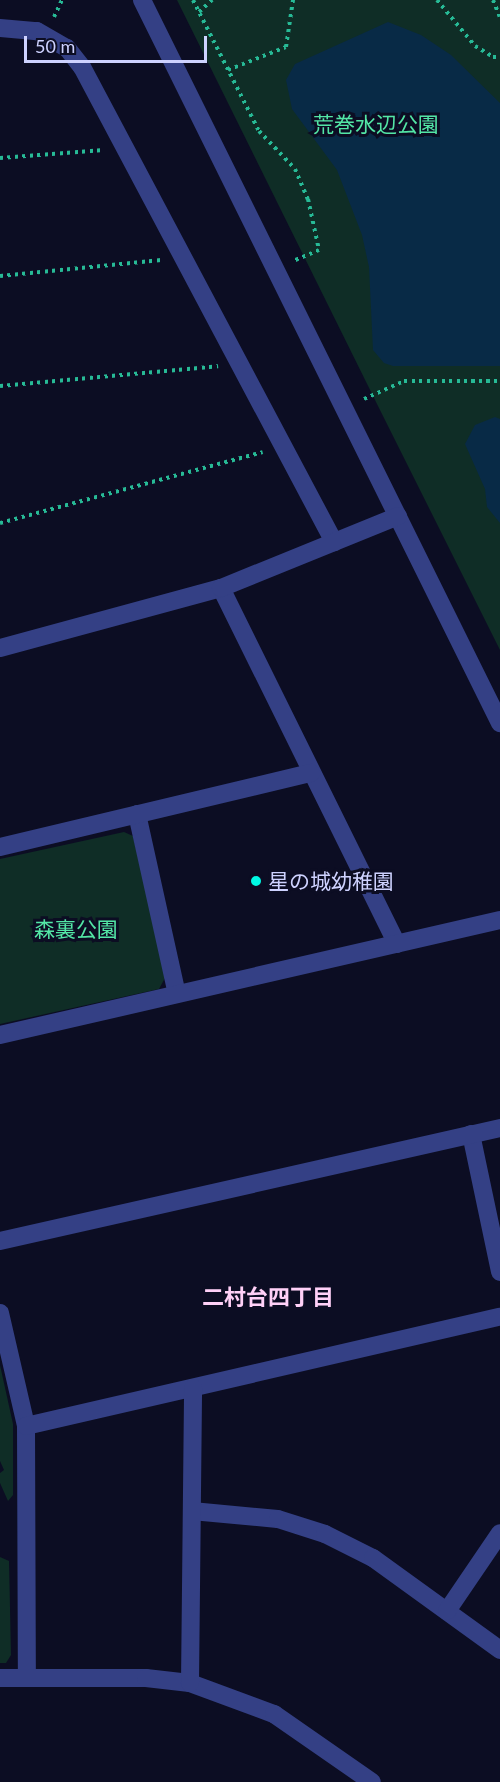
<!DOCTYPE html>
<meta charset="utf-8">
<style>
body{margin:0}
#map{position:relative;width:500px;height:1782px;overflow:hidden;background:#0c0d23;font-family:Lato,"Noto Sans JP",sans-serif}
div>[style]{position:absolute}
.green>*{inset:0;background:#0f2d26}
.water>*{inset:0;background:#082a46}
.path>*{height:4px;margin-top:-2px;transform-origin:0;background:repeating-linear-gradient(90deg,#27ba96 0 3px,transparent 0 7.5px)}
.minor>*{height:18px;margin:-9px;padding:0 9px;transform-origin:9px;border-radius:9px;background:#344085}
.dots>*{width:16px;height:16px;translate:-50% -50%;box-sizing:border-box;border:3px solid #0c0d23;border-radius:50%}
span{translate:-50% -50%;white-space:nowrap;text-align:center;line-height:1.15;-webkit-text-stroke:6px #0c0d23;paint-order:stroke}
.park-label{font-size:21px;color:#53e6a6}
.poi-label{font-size:21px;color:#ced2ff}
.left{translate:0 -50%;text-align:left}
.neighbourhood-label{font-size:22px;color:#ffd0f7;font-weight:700}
.scale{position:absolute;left:24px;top:36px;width:183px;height:27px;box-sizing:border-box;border:3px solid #ced2ff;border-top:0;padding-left:8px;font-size:18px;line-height:21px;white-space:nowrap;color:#ced2ff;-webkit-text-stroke:4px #0c0d23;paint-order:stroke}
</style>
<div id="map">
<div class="green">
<div style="clip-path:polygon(177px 0,500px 0,500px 650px,380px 410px)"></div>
<div style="clip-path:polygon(124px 832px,133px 836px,166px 976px,159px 989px,0 1024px,0 859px)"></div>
<div style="clip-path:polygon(0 1365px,13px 1424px,13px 1495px,8px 1501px,0 1483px,0 1473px,4px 1470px,0 1461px)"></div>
<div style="clip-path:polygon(0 1557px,9px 1561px,11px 1655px,6px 1663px,0 1663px)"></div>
</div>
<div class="water">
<div style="clip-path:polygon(388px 22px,421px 35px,451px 55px,500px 103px,500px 366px,393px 366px,384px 363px,373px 350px,369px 267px,362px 235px,337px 170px,292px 109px,286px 80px,295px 64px)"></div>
<div style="clip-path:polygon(495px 417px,500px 419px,500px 523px,487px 507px,485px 489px,465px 444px,475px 425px)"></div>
</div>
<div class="path">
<div style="left:193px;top:0;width:147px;rotate:63.3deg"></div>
<div style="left:259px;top:131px;width:52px;rotate:46.5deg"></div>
<div style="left:295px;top:169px;width:33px;rotate:67deg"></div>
<div style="left:308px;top:199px;width:52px;rotate:77.8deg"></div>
<div style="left:319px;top:250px;width:26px;rotate:157deg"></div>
<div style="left:437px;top:0;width:60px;rotate:50.4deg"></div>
<div style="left:475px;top:46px;width:21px;rotate:31deg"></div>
<div style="left:493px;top:57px;width:7px"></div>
<div style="left:493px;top:0;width:18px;rotate:68deg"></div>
<div style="left:199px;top:12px;width:18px;rotate:-43deg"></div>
<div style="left:54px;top:17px;width:19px;rotate:-65deg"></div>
<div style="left:228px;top:70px;width:62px;rotate:-21.6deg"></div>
<div style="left:286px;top:47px;width:48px;rotate:-81.5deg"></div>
<div style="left:0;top:158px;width:104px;rotate:-4.4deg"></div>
<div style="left:0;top:276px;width:162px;rotate:-5.7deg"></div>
<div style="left:0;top:386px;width:219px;rotate:-5.2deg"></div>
<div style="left:364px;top:399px;width:44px;rotate:-24.2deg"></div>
<div style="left:404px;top:381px;width:96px"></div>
<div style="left:0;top:523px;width:272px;rotate:-15.1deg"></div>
</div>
<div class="minor">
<div style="left:142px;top:0;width:807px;rotate:63.66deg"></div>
<div style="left:0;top:28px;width:37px;rotate:5deg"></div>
<div style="left:37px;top:31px;width:34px;rotate:30deg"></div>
<div style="left:67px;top:48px;width:24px;rotate:52deg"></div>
<div style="left:82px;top:67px;width:538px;rotate:62.05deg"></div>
<div style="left:221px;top:588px;width:397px;rotate:63.7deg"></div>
<div style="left:0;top:648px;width:229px;rotate:-15.2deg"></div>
<div style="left:221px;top:588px;width:191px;rotate:-22.1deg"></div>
<div style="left:137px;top:814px;width:184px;rotate:77.5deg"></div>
<div style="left:0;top:847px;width:320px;rotate:-13.4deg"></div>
<div style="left:0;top:1035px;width:513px;rotate:-12.95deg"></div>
<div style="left:471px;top:1134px;width:141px;rotate:78.1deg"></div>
<div style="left:0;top:1241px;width:513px;rotate:-12.73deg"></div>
<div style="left:0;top:1313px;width:116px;rotate:77deg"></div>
<div style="left:26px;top:1426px;width:252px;rotate:89.8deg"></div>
<div style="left:26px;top:1426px;width:486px;rotate:-13deg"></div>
<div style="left:192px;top:1511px;width:86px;rotate:5.3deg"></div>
<div style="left:278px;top:1519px;width:49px;rotate:17.7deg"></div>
<div style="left:325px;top:1534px;width:54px;rotate:26.6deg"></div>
<div style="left:373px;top:1558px;width:157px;rotate:35.9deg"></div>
<div style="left:447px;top:1611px;width:94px;rotate:-55.8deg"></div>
<div style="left:0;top:1678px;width:146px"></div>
<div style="left:146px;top:1678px;width:44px;rotate:6.5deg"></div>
<div style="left:190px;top:1683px;width:90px;rotate:20.3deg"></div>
<div style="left:274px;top:1714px;width:119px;rotate:34.8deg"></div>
<div style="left:190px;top:1683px;width:295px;rotate:-89.4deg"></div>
</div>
<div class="dots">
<div style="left:256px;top:881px;background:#00f9e4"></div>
</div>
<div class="park-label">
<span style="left:376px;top:124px">荒巻水辺公園</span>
<span style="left:76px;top:929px">森裏公園</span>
</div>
<div class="poi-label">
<span class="left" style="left:268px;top:881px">星の城幼稚園</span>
</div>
<div class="neighbourhood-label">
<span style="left:268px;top:1297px">二村台四丁目</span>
</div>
<div class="scale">50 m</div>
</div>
